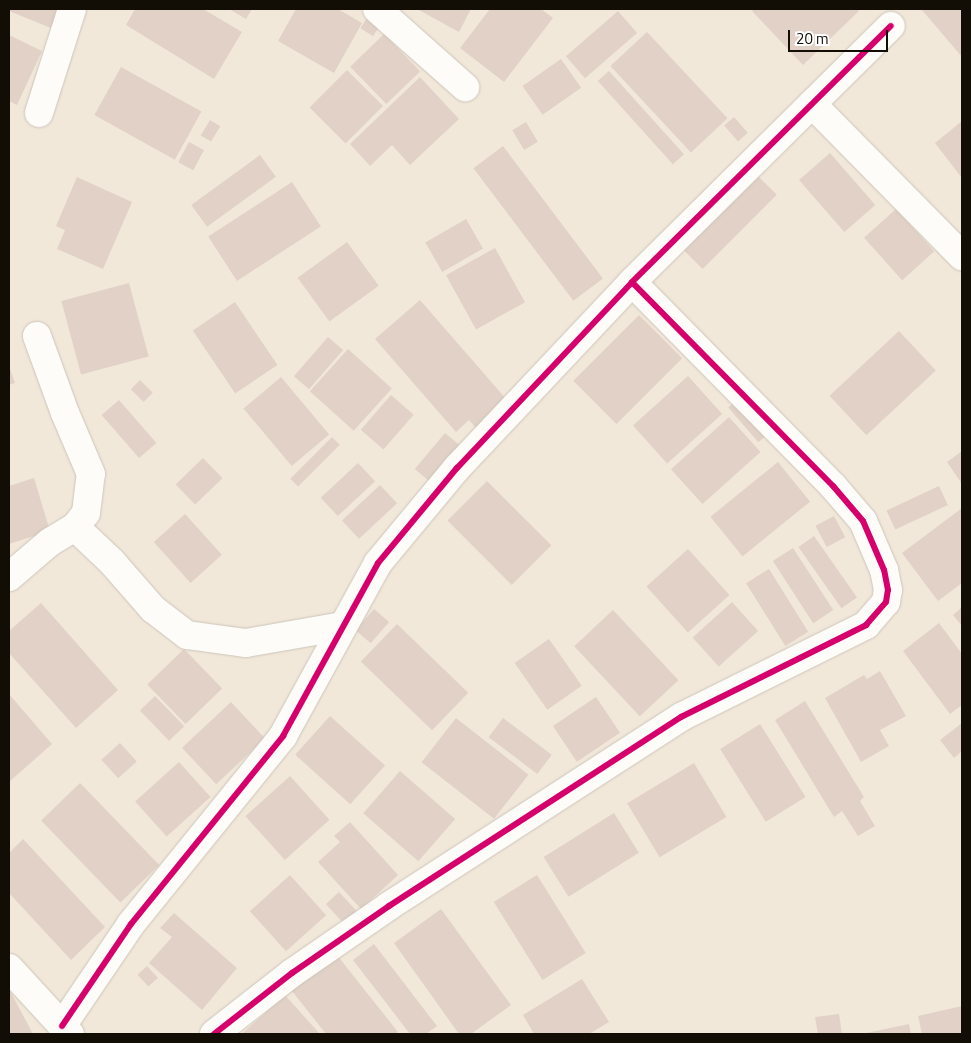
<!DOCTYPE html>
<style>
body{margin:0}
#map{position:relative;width:971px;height:1043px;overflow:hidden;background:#f2e8da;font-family:"Titillium Web",sans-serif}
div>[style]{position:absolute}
.building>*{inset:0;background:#e1d1c7;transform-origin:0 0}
.roads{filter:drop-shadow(0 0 1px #ccc5ba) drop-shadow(0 0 1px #ccc5ba)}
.minor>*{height:28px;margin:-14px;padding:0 14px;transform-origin:14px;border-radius:14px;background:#fdfcf9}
.cycleway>*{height:6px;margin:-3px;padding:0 3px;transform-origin:3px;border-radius:3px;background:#d6006c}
span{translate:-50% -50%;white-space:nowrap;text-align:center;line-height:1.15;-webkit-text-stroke:4px #fff;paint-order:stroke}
.frame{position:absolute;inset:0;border:10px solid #120d05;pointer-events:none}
.scale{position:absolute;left:788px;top:30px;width:100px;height:22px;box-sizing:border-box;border:2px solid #120d05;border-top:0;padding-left:6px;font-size:15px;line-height:18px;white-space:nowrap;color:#120d05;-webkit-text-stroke:4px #fff;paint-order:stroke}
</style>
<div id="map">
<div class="building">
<div style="clip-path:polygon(9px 9px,59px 9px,51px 28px,9px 11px)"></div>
<div style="clip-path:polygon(135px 9px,203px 9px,242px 32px,214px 79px,126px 25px)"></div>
<div style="clip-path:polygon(229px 9px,252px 9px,246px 19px)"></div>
<div style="clip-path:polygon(296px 9px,338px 9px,362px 23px,334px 73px,278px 41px)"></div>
<div style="clip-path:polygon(417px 9px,471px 9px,459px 32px)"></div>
<div style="clip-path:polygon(490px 9px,541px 9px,553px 18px,504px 82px,460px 48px)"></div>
<div style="clip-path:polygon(755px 9px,857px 9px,859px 11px,803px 65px,752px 11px)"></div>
<div style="clip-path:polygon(923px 9px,962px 9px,962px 57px,922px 10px)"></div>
<div style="left:618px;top:11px;width:29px;height:69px;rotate:49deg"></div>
<div style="left:370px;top:13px;width:15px;height:18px;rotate:32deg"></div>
<div style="left:647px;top:32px;width:118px;height:50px;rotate:47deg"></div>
<div style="left:384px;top:34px;width:52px;height:47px;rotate:46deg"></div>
<div style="clip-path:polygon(9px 35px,42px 51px,17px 105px,9px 101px)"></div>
<div style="left:561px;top:59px;width:35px;height:47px;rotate:55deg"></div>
<div style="left:121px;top:67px;width:92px;height:55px;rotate:29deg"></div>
<div style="left:347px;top:70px;width:51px;height:53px;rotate:45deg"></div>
<div style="left:609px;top:71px;width:112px;height:15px;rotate:48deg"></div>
<div style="clip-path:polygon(420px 77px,459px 119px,410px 165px,392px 145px,370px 166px,350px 144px)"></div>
<div style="left:734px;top:117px;width:21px;height:13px;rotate:49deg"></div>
<div style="left:210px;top:120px;width:12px;height:18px;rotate:31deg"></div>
<div style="clip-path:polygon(962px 121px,962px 178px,935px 143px)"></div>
<div style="left:526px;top:122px;width:23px;height:16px;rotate:59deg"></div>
<div style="left:189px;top:142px;width:17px;height:23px;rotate:28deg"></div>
<div style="left:503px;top:146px;width:166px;height:37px;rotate:53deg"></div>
<div style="left:830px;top:153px;width:69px;height:41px;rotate:49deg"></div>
<div style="left:260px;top:155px;width:27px;height:85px;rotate:54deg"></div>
<div style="left:757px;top:175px;width:28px;height:105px;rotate:45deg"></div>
<div style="clip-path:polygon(77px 177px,132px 202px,103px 269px,57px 249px,65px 230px,56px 226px)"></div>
<div style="left:292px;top:182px;width:53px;height:100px;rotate:57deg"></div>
<div style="left:896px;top:209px;width:57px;height:43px;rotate:48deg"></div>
<div style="left:466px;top:219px;width:34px;height:47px;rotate:60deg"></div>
<div style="left:347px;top:242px;width:54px;height:61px;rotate:54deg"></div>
<div style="left:495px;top:248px;width:62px;height:56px;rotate:61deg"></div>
<div style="left:129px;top:283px;width:76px;height:70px;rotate:75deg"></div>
<div style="clip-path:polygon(420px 300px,507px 400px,476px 428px,469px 420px,456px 432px,375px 339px)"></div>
<div style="left:235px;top:302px;width:76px;height:51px;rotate:56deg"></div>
<div style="left:639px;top:315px;width:61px;height:93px;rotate:45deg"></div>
<div style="left:899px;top:331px;width:54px;height:95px;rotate:47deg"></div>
<div style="left:328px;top:337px;width:20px;height:52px;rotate:41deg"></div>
<div style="left:348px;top:349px;width:59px;height:57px;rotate:42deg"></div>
<div style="clip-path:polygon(9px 366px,15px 383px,9px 385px)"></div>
<div style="left:688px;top:376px;width:51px;height:74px;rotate:48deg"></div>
<div style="left:281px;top:377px;width:75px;height:49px;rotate:50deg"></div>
<div style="left:140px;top:380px;width:18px;height:13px;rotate:45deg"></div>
<div style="left:391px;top:395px;width:30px;height:46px;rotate:41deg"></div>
<div style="left:738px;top:399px;width:46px;height:13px;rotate:49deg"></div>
<div style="left:119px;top:400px;width:57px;height:23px;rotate:49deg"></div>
<div style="left:729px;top:417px;width:47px;height:78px;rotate:48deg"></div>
<div style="left:445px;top:433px;width:25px;height:47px;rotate:40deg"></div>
<div style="left:332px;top:437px;width:11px;height:59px;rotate:45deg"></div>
<div style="clip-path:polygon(962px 451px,962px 484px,947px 462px)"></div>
<div style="left:203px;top:458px;width:28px;height:38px;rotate:46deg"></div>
<div style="left:778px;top:462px;width:51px;height:87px;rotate:51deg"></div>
<div style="left:358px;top:463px;width:25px;height:51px;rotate:47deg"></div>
<div style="clip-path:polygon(34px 478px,50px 531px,9px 544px,9px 486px)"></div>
<div style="left:487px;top:481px;width:91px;height:56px;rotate:45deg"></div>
<div style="left:380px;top:485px;width:25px;height:52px;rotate:47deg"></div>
<div style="left:939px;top:486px;width:21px;height:58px;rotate:65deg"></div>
<div style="clip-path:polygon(962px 508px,962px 583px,938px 601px,902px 553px)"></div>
<div style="left:185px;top:514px;width:55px;height:42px;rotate:48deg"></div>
<div style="left:834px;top:516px;width:24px;height:21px;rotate:62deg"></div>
<div style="left:814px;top:536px;width:75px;height:19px;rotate:55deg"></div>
<div style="left:793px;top:548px;width:74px;height:24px;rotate:57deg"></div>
<div style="left:688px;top:549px;width:62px;height:56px;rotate:48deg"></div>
<div style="left:769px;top:569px;width:74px;height:27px;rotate:58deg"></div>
<div style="left:732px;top:602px;width:39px;height:53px;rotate:48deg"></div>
<div style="clip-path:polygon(41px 603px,118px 690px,76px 728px,9px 653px,9px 631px)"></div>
<div style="clip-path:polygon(962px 607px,962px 626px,953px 615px)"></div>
<div style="left:374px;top:609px;width:20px;height:28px;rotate:41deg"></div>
<div style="left:613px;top:610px;width:96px;height:53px;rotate:47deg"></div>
<div style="clip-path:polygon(939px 623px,962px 654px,962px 705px,950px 714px,903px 651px)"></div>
<div style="left:397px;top:624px;width:99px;height:52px;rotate:44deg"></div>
<div style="left:549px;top:639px;width:57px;height:42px;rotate:55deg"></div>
<div style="left:184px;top:649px;width:55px;height:51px;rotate:46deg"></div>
<div style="clip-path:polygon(880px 671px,906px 716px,880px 730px,889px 746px,861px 762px,825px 698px,864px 675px,867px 679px)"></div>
<div style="clip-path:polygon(9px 694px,52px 744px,9px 782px)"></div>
<div style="left:155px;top:696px;width:42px;height:21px;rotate:46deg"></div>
<div style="left:596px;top:697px;width:43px;height:52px;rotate:56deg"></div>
<div style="clip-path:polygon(805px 701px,864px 797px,860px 801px,875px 826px,858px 836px,842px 811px,834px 817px,775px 720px)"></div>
<div style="left:231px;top:702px;width:50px;height:67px;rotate:47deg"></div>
<div style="left:330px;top:716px;width:74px;height:52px;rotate:42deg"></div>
<div style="left:456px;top:718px;width:92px;height:56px;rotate:38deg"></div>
<div style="left:503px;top:718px;width:61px;height:24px;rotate:37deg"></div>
<div style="clip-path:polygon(962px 723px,962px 751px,954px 758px,940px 740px)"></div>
<div style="left:760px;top:724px;width:86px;height:47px;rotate:58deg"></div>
<div style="left:120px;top:743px;width:25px;height:25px;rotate:48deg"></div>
<div style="left:179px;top:762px;width:47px;height:59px;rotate:48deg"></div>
<div style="left:694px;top:763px;width:63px;height:78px;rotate:59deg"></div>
<div style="left:400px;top:771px;width:73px;height:56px;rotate:41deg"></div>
<div style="left:290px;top:776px;width:59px;height:60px;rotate:48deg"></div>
<div style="left:80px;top:783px;width:114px;height:54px;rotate:46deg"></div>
<div style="left:614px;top:813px;width:47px;height:83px;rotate:58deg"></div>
<div style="clip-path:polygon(350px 822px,398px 875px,361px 909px,318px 862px,340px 842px,334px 836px)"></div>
<div style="clip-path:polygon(23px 839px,105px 927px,71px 960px,9px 893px,9px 853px)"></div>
<div style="left:290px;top:875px;width:54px;height:54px;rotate:48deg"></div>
<div style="left:537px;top:875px;width:92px;height:51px;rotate:58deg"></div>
<div style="left:339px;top:892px;width:26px;height:18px;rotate:47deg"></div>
<div style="clip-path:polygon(441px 909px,511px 1005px,471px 1034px,459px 1034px,394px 943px)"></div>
<div style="clip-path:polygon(174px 913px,237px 968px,202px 1010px,149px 963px,172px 937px,160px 928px)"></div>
<div style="clip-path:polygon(374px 944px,437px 1026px,426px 1034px,410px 1034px,353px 960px)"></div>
<div style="clip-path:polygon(333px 950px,398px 1032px,395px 1034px,326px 1034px,288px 986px)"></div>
<div style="left:147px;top:966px;width:16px;height:13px;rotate:47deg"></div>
<div style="clip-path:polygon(582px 979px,609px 1022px,589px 1034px,534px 1034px,523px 1015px)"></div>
<div style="clip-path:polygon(9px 989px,33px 1034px,9px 1034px)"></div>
<div style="clip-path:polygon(285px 995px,320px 1034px,242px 1034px)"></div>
<div style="clip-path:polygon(962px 1006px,962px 1034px,922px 1034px,918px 1016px)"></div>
<div style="clip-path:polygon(839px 1014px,842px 1034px,818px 1034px,815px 1017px)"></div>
<div style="clip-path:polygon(909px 1024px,911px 1034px,867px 1034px,866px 1033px)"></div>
</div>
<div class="roads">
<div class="minor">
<div style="left:377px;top:9px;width:118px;rotate:41.6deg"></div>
<div style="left:812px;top:104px;width:214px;rotate:45.4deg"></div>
<div style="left:39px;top:113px;width:109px;rotate:-72.4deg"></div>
<div style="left:75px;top:527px;width:51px;rotate:43.4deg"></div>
<div style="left:112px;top:562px;width:62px;rotate:48.9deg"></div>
<div style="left:153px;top:609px;width:43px;rotate:37.4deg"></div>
<div style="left:187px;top:635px;width:60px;rotate:7.7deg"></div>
<div style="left:246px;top:643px;width:98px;rotate:-9.9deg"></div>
<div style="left:9px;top:577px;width:54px;rotate:-40.5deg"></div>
<div style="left:50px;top:542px;width:29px;rotate:-31deg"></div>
<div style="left:75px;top:527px;width:18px;rotate:-52deg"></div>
<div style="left:86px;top:513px;width:39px;rotate:-83deg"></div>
<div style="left:91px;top:474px;width:66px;rotate:-113.1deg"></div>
<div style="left:65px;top:413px;width:82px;rotate:-110deg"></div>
<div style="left:9px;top:968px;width:90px;rotate:47.3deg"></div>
<div style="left:62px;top:1026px;width:123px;rotate:-55.9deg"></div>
<div style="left:131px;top:924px;width:242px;rotate:-51deg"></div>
<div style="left:283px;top:736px;width:197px;rotate:-61.2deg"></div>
<div style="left:378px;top:563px;width:124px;rotate:-50.3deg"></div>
<div style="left:457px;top:468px;width:255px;rotate:-46.7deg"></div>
<div style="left:632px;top:282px;width:364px;rotate:-44.7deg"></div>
<div style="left:214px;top:1034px;width:99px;rotate:-38deg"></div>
<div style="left:292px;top:973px;width:118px;rotate:-34.6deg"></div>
<div style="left:389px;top:906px;width:348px;rotate:-32.9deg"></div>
<div style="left:681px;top:717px;width:207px;rotate:-26.4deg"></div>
<div style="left:866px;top:625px;width:30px;rotate:-49deg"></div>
<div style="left:886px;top:602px;width:12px;rotate:-81deg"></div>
<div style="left:888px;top:590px;width:20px;rotate:-101deg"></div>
<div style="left:884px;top:570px;width:53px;rotate:-113.2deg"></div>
<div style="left:863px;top:521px;width:46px;rotate:-130.6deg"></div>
<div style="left:833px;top:486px;width:286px;rotate:-134.6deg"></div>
</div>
</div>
<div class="cycleway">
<div style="left:62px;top:1026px;width:123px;rotate:-55.9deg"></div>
<div style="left:131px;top:924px;width:242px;rotate:-51deg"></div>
<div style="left:283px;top:736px;width:197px;rotate:-61.2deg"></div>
<div style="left:378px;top:563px;width:124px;rotate:-50.3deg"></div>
<div style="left:457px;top:468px;width:255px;rotate:-46.7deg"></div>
<div style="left:632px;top:282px;width:364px;rotate:-44.7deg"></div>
<div style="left:214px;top:1034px;width:99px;rotate:-38deg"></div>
<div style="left:292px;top:973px;width:118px;rotate:-34.6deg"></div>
<div style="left:389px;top:906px;width:348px;rotate:-32.9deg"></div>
<div style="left:681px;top:717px;width:207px;rotate:-26.4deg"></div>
<div style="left:866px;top:625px;width:30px;rotate:-49deg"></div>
<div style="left:886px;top:602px;width:12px;rotate:-81deg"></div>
<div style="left:888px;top:590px;width:20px;rotate:-101deg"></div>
<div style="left:884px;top:570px;width:53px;rotate:-113.2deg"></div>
<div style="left:863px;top:521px;width:46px;rotate:-130.6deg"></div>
<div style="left:833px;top:486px;width:286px;rotate:-134.6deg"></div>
</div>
<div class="frame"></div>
<div class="scale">20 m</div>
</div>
